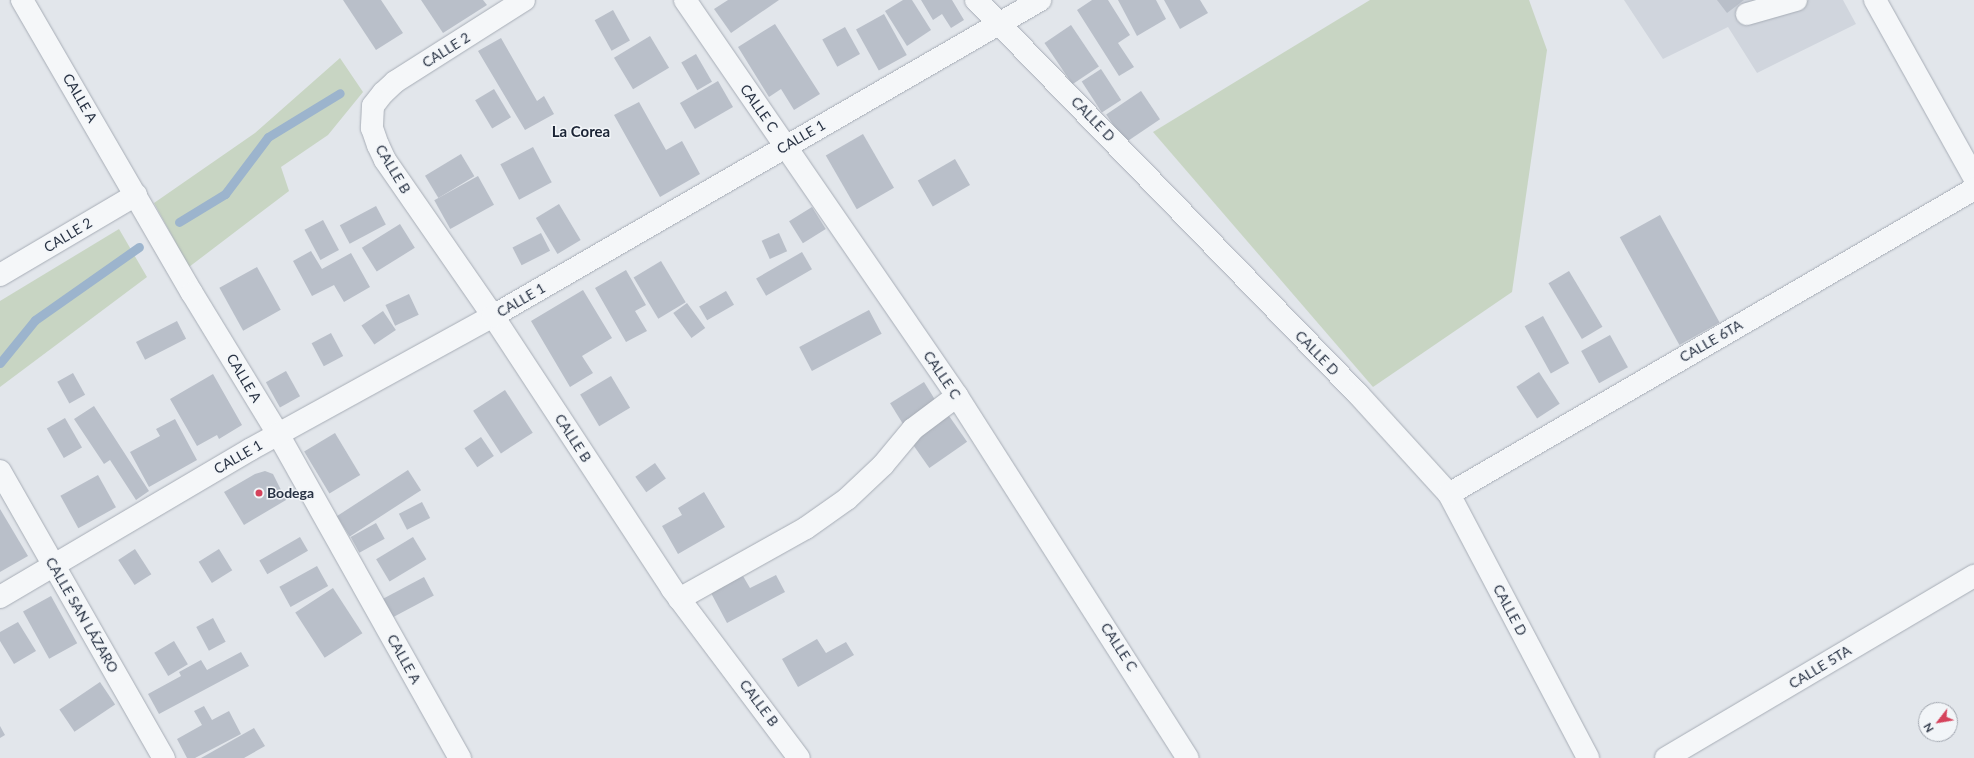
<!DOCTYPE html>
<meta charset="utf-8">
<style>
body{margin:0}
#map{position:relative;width:1974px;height:758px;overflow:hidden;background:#e2e6eb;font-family:Lato,sans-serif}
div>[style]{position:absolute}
.built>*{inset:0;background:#d0d5dd}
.green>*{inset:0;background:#c8d5c3}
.stream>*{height:9px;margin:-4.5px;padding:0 4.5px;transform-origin:4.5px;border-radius:4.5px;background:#9cb4cd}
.building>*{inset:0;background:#b9bfc9;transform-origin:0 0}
.roads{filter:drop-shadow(0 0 1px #a7adb6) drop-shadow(0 0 1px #a7adb6)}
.minor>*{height:22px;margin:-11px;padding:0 11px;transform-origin:11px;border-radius:11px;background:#f5f7f9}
.dots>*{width:11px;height:11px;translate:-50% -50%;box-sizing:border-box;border:2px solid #f2f5f8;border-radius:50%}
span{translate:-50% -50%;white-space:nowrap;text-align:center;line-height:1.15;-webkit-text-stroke:3px #f2f5f8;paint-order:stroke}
.street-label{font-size:14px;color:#293344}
.poi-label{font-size:14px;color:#293344;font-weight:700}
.left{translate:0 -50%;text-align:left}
.neighbourhood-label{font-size:15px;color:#1b2435;font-weight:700}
.north{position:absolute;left:1918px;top:702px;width:40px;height:40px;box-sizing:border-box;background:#f2f5f8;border:1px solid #a2a7b0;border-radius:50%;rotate:239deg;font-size:11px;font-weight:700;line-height:16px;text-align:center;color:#293344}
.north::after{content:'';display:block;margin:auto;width:14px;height:18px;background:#d5425b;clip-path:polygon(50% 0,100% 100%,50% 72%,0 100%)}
</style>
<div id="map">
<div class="built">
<div style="clip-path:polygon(1624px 0,1843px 0,1856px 24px,1757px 73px,1728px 27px,1663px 59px)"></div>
</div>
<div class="green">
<div style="clip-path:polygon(1370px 0,1529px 0,1547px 50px,1512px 292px,1373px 387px,1153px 132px)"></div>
<div style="clip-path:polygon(340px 58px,363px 92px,328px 135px,281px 167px,289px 191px,189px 267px,154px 203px,255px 133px)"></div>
<div style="clip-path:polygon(119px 229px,147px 277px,0 387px,0 301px)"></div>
</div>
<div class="stream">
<div style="left:179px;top:222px;width:54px;rotate:-31.3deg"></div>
<div style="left:225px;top:194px;width:71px;rotate:-53deg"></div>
<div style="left:268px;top:137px;width:84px;rotate:-31.4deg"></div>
<div style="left:0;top:363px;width:55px;rotate:-50.9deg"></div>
<div style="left:35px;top:320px;width:127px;rotate:-35.1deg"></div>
</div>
<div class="building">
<div style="clip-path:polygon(343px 0,381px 0,403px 33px,376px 50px)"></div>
<div style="clip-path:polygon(421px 0,483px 0,487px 5px,443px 33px)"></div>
<div style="clip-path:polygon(728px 0,779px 0,731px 33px,714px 9px)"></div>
<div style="clip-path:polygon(903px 0,912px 0,931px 30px,907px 46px,885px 11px)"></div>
<div style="clip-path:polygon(921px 0,952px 0,964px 20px,951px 28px,942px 14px,933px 20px)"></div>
<div style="clip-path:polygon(1092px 0,1108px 0,1130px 35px,1118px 43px,1134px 67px,1119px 76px,1077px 10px)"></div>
<div style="clip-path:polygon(1118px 0,1156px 0,1166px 19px,1137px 36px)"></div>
<div style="clip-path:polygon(1164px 0,1200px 0,1208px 13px,1180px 29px)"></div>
<div style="clip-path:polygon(1717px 0,1744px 0,1727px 13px)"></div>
<div style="left:613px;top:10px;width:35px;height:21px;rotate:61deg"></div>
<div style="left:884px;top:14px;width:47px;height:32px;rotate:61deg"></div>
<div style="clip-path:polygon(775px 24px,820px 94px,794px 110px,781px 89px,769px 97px,738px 47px)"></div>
<div style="left:1071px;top:25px;width:50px;height:32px;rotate:56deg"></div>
<div style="left:845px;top:27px;width:31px;height:26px;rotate:61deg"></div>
<div style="left:650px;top:36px;width:37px;height:42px;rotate:59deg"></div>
<div style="clip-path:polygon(501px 38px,537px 101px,544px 96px,554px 114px,525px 130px,478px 51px)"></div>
<div style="left:696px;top:54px;width:32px;height:17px;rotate:60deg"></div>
<div style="left:1101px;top:69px;width:37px;height:23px;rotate:57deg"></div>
<div style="left:718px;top:81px;width:30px;height:44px;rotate:60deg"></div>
<div style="left:494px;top:89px;width:33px;height:22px;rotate:59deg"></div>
<div style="left:1141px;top:91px;width:34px;height:42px;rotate:56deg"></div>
<div style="clip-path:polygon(639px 102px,666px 150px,682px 141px,700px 174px,660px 197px,614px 115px)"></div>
<div style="left:863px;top:134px;width:62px;height:43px;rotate:60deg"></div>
<div style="left:533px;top:147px;width:40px;height:37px;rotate:62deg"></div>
<div style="left:461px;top:154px;width:26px;height:42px;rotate:59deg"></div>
<div style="left:955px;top:159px;width:30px;height:43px;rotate:60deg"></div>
<div style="left:478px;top:176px;width:33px;height:50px;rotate:61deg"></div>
<div style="left:559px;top:204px;width:42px;height:27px;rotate:59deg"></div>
<div style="left:376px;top:206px;width:21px;height:41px;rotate:62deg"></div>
<div style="left:812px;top:207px;width:26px;height:27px;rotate:58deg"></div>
<div style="left:1660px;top:215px;width:123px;height:46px;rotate:61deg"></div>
<div style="left:323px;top:220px;width:34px;height:21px;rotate:62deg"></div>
<div style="left:400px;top:224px;width:28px;height:45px;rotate:58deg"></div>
<div style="left:541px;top:233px;width:20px;height:32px;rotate:63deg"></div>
<div style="left:779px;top:233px;width:20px;height:19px;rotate:66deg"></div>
<div style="clip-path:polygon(311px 251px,322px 269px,351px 253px,370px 287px,344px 302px,334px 285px,312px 296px,293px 261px)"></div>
<div style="left:802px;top:252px;width:20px;height:53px;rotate:60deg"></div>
<div style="left:661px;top:261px;width:48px;height:32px;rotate:59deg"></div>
<div style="left:257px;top:267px;width:49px;height:43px;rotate:61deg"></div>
<div style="clip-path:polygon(626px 270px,646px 305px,635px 311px,647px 331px,626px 342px,595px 288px)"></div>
<div style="left:1569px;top:271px;width:65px;height:24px;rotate:59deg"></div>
<div style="clip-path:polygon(583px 290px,612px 338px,582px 356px,593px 373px,570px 387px,531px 321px)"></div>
<div style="left:726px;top:291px;width:16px;height:31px;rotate:60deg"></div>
<div style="left:409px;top:294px;width:23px;height:26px;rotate:65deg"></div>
<div style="left:687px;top:303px;width:31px;height:17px;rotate:54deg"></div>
<div style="left:869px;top:310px;width:27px;height:79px;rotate:62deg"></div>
<div style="left:383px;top:311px;width:23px;height:26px;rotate:56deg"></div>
<div style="left:1543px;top:316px;width:54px;height:21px;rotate:61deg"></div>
<div style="left:177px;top:321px;width:20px;height:46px;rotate:63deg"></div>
<div style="left:331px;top:333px;width:26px;height:22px;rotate:62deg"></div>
<div style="left:1610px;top:335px;width:37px;height:33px;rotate:61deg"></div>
<div style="left:286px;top:371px;width:29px;height:23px;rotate:61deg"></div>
<div style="left:1539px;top:372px;width:38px;height:27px;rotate:57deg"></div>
<div style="left:73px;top:373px;width:25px;height:18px;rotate:61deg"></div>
<div style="clip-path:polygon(213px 374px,242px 425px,219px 439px,217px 435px,197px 446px,170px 399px)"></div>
<div style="left:611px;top:376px;width:37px;height:36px;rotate:59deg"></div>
<div style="left:924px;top:382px;width:25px;height:40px;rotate:58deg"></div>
<div style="left:505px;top:390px;width:51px;height:38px;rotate:57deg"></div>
<div style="clip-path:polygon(94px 406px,149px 491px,136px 500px,110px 460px,104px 464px,74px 419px)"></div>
<div style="left:947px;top:413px;width:35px;height:46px;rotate:55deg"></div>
<div style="left:65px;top:418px;width:34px;height:21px;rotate:60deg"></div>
<div style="clip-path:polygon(175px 419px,197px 460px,149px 487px,130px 452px,160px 436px,156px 429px)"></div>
<div style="left:335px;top:433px;width:49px;height:36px;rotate:59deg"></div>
<div style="left:481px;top:437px;width:23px;height:20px;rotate:56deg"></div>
<div style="left:655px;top:463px;width:19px;height:24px;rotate:55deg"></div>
<div style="left:408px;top:470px;width:24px;height:85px;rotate:57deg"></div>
<div style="clip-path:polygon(265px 471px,273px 474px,286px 500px,244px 525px,224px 492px,255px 474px)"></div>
<div style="left:98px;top:475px;width:37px;height:43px;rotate:61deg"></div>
<div style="clip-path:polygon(704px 492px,725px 527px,678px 554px,662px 526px,682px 515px,678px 508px)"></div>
<div style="left:422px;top:502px;width:18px;height:26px;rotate:63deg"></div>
<div style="clip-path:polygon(0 509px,28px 556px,0 572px)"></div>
<div style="left:376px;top:523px;width:18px;height:29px;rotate:61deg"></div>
<div style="left:300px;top:537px;width:16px;height:47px;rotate:60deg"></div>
<div style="left:413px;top:537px;width:26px;height:43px;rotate:59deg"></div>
<div style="left:135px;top:549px;width:30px;height:20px;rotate:57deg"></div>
<div style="left:219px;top:549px;width:25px;height:24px;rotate:58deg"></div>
<div style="left:317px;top:566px;width:23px;height:43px;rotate:61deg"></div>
<div style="clip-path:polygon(776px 575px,785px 592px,727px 623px,711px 593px,743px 576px,750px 588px)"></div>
<div style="left:424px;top:577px;width:21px;height:49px;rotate:62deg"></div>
<div style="left:333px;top:588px;width:54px;height:45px;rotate:57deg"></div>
<div style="left:51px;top:596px;width:54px;height:32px;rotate:61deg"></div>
<div style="left:213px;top:618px;width:27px;height:19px;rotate:62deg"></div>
<div style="clip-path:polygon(18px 622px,36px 651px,14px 664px,0 641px,0 632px)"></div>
<div style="clip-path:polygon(817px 639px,826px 653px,846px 642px,854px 655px,798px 687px,782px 659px)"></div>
<div style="left:174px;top:641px;width:27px;height:23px;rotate:59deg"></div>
<div style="clip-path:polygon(241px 652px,249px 666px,159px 714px,148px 694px,181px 676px,179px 672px,201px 660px,207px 670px)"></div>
<div style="left:100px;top:682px;width:27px;height:49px;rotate:56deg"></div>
<div style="clip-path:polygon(204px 706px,212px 720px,229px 711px,241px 734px,195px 758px,187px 758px,177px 739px,202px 725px,194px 711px)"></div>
<div style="clip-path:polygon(0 726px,5px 735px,0 738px)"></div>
<div style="clip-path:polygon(254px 728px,265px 746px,244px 758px,201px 758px)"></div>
</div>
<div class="roads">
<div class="minor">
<div style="left:22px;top:0;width:339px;rotate:59.9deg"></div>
<div style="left:192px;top:293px;width:165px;rotate:58.6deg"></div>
<div style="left:278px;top:434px;width:372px;rotate:60.7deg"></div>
<div style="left:524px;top:0;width:153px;rotate:147.6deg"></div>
<div style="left:395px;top:82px;width:16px;rotate:137deg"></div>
<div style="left:383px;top:93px;width:16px;rotate:128deg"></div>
<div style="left:373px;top:106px;width:22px;rotate:93deg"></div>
<div style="left:372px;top:128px;width:18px;rotate:71deg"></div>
<div style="left:378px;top:145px;width:17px;rotate:65deg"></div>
<div style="left:385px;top:160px;width:190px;rotate:55.3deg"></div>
<div style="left:493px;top:316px;width:326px;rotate:56.7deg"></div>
<div style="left:672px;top:589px;width:211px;rotate:53.1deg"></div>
<div style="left:685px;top:0;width:480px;rotate:55.5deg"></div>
<div style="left:957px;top:396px;width:429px;rotate:57.5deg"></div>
<div style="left:976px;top:0;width:549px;rotate:45.89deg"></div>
<div style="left:1358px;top:394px;width:135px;rotate:47.7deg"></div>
<div style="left:1449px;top:494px;width:298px;rotate:62.2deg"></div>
<div style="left:1875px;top:0;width:203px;rotate:60.8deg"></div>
<div style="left:1747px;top:14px;width:51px;rotate:-15.9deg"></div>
<div style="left:0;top:275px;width:158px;rotate:-30.5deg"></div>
<div style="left:0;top:471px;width:331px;rotate:60.3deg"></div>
<div style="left:1449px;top:494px;width:607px;rotate:-30.15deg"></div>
<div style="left:0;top:597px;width:291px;rotate:-30.5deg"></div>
<div style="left:251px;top:449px;width:276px;rotate:-28.8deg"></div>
<div style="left:493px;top:316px;width:632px;rotate:-30.01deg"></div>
<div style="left:679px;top:599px;width:145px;rotate:-29.2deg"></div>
<div style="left:806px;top:528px;width:50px;rotate:-35.3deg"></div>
<div style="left:847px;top:499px;width:50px;rotate:-43.4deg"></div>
<div style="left:883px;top:465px;width:47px;rotate:-50.2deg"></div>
<div style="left:913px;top:429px;width:55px;rotate:-36.9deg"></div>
<div style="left:1666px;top:758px;width:358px;rotate:-30.6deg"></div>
</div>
</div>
<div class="dots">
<div style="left:259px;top:493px;background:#d5425b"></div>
</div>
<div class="street-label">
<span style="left:446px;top:50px;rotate:-32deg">CALLE 2</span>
<span style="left:80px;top:98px;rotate:60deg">CALLE A</span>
<span style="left:759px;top:108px;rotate:55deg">CALLE C</span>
<span style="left:1093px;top:119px;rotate:46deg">CALLE D</span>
<span style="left:801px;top:137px;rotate:-30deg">CALLE 1</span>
<span style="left:393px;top:169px;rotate:59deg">CALLE B</span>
<span style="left:68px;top:235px;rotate:-31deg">CALLE 2</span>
<span style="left:521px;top:300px;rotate:-30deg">CALLE 1</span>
<span style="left:1711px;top:341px;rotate:-30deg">CALLE 6TA</span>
<span style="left:1317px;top:353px;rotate:46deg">CALLE D</span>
<span style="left:942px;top:375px;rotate:56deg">CALLE C</span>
<span style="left:244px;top:378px;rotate:59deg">CALLE A</span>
<span style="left:573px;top:438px;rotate:57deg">CALLE B</span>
<span style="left:238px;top:457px;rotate:-30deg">CALLE 1</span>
<span style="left:1510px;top:610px;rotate:62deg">CALLE D</span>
<span style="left:82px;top:615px;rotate:60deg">CALLE SAN LÁZARO</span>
<span style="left:1119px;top:647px;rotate:57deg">CALLE C</span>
<span style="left:404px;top:659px;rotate:61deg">CALLE A</span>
<span style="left:1820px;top:667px;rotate:-31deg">CALLE 5TA</span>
<span style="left:759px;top:703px;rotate:53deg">CALLE B</span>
</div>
<div class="poi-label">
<span class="left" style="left:267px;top:493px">Bodega</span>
</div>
<div class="neighbourhood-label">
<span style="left:581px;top:132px">La Corea</span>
</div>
<div class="north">N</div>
</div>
